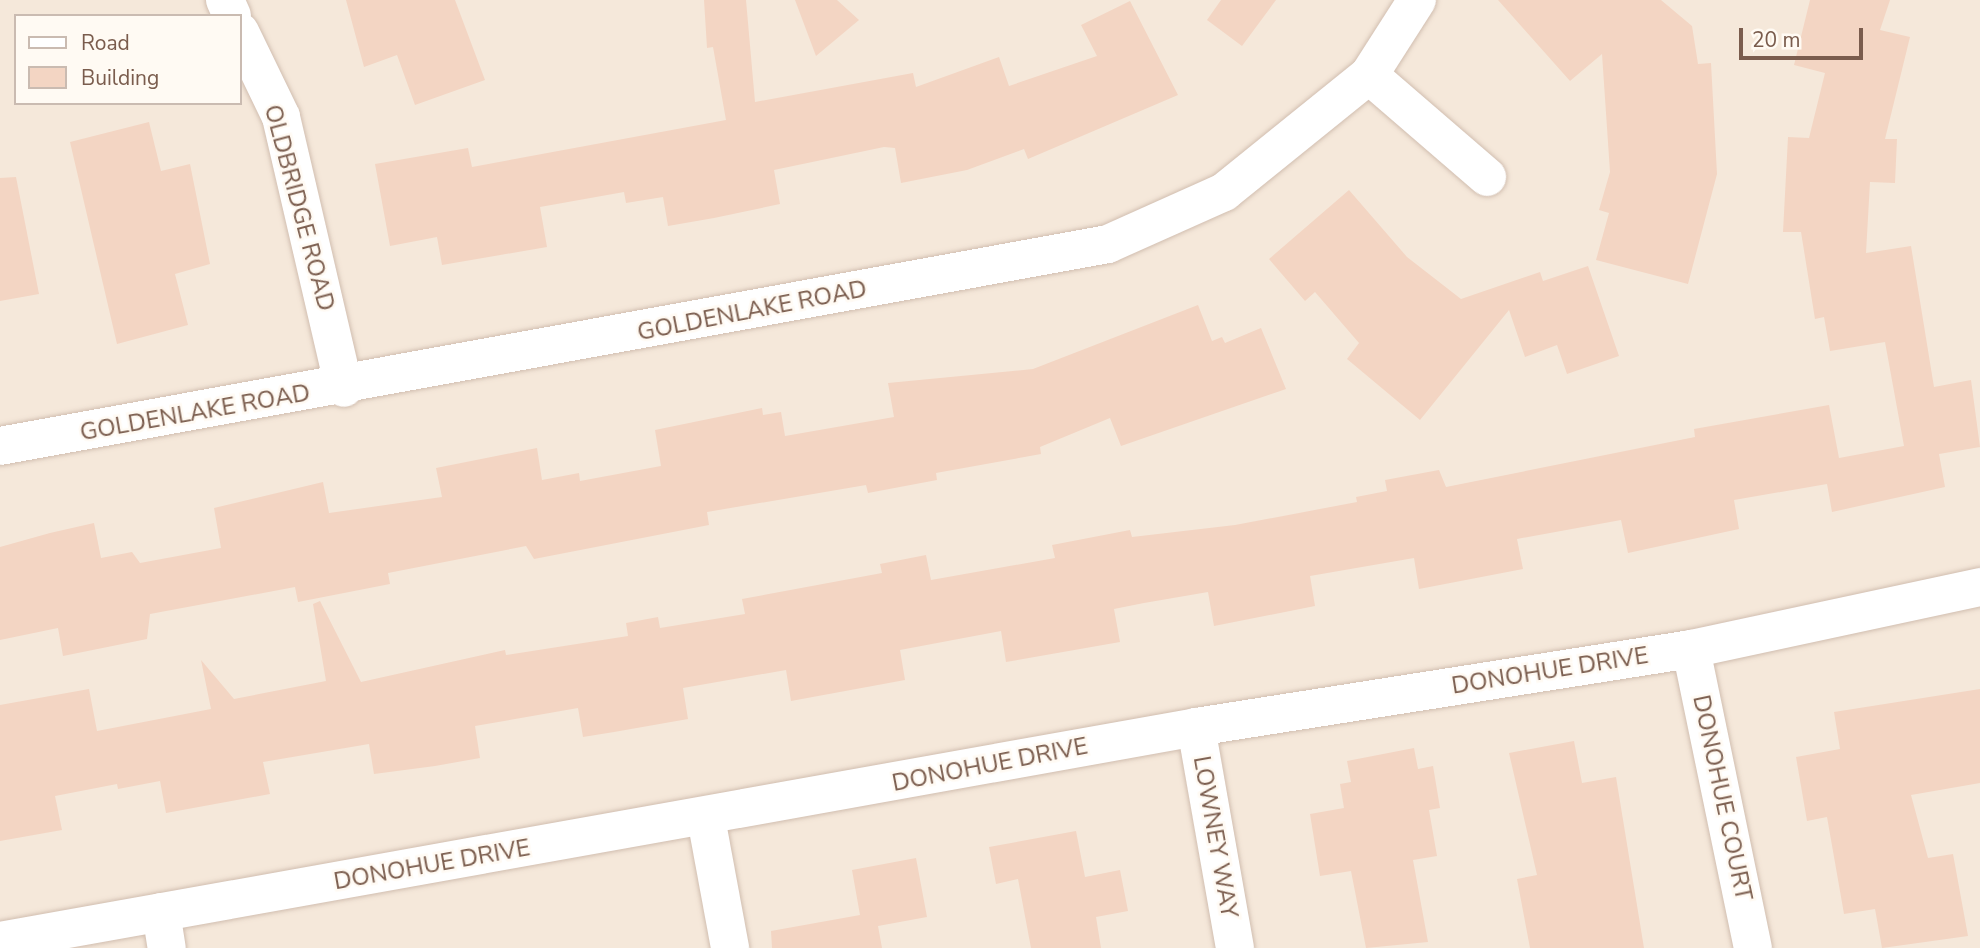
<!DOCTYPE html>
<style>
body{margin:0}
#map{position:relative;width:1980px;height:948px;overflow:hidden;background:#fdf6ec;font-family:"Nunito Sans",sans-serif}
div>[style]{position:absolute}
.residential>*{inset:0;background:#f5e8da}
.building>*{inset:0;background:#f3d5c3}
.roads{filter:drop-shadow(0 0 2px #d1beb0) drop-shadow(0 0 2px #d1beb0)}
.minor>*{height:38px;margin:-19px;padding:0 19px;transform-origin:19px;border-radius:19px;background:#fff}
span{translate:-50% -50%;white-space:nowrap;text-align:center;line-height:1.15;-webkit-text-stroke:5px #fffaf3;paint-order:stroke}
.street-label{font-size:24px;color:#7a5c4d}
.legend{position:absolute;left:14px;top:14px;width:228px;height:91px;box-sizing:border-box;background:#fffaf3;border:2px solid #cabbb1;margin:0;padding:9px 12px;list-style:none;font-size:21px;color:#7a5c4d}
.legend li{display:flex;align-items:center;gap:14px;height:35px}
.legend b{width:35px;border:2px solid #cabbb1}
.scale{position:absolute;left:1739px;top:28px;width:124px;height:32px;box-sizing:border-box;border:4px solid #7a5c4d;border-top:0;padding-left:9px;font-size:21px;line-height:24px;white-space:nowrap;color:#7a5c4d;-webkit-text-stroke:5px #fffaf3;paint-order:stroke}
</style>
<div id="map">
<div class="residential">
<div style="clip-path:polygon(evenodd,0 0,1980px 0,1980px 948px,0 948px,0 0,16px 16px,240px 16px,240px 103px,16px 103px,16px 16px)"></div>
</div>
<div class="building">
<div style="clip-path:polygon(346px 0,455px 0,485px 80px,415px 105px,397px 55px,364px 67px)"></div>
<div style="clip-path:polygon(704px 0,746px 0,755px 102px,913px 73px,916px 87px,999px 57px,1009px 86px,1097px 56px,1081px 25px,1130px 1px,1178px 95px,1028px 159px,1024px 149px,967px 170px,901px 183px,895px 148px,884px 147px,774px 170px,780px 204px,714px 218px,668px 226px,663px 197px,626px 203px,624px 192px,540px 207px,547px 247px,442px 265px,437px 237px,390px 246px,375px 164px,468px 148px,472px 167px,726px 120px,713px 47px,707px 48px)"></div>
<div style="clip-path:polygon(795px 0,837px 0,859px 20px,816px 56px)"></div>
<div style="clip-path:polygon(1221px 0,1276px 0,1242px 46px,1207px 20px)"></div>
<div style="clip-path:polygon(1498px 0,1661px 0,1692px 26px,1698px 64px,1711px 63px,1717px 174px,1688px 284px,1596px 260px,1609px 213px,1599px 210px,1610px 172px,1602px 54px,1570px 81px)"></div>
<div style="clip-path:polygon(1810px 0,1890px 0,1880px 30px,1910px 37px,1885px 139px,1897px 139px,1895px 183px,1870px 182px,1866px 253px,1911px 246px,1934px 387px,1971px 380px,1980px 447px,1939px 454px,1945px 487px,1832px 512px,1827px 484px,1734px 500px,1739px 529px,1628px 553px,1621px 520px,1517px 539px,1523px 569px,1419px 589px,1414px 558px,1310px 576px,1315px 606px,1214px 626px,1208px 592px,1144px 603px,1114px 609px,1120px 642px,1006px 662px,1001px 631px,969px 637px,900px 650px,905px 680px,791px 701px,786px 670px,683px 688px,688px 719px,614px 732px,583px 737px,578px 708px,475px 726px,480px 758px,435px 766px,374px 774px,369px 744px,263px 762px,270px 794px,166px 813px,160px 781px,118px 789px,117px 784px,55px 796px,62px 830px,0 841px,0 705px,89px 689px,97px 731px,211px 709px,201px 660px,234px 699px,326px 681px,313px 604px,320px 601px,361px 682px,505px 650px,506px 655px,628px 636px,626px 623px,658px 617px,660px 628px,745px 614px,742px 599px,882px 573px,880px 564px,926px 555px,931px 580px,1055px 558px,1052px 545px,1130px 530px,1132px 537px,1235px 525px,1357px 502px,1356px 497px,1387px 491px,1385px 480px,1439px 470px,1446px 487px,1695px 437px,1694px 429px,1829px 405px,1839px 458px,1904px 446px,1885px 342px,1830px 351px,1824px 317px,1815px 319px,1801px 232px,1783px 232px,1788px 137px,1809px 138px,1825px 73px,1794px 65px)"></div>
<div style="clip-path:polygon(149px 122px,161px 171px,190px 164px,210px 264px,175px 274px,188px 325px,117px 344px,70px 142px)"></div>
<div style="clip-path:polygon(16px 177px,39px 294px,0 301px,0 178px)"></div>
<div style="clip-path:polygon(1349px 190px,1407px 257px,1461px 299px,1540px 272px,1543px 281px,1588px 266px,1619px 356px,1567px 374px,1557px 345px,1525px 357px,1509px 310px,1420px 420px,1347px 359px,1359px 343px,1315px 292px,1305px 301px,1269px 259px)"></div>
<div style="clip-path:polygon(1198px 305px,1212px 341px,1222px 337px,1225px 343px,1261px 328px,1286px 389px,1121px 446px,1110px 418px,1040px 447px,1041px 454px,936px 473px,937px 480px,868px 493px,866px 485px,707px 512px,709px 525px,534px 559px,526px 546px,388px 573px,390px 584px,298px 602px,295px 587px,150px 614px,147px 639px,63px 656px,58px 628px,0 640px,0 547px,50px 533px,94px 523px,101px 558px,132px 552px,140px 563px,221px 548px,214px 508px,323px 482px,329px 513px,442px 497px,436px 468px,537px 448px,542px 480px,579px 473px,580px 481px,661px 466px,655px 430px,762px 408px,763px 415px,781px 412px,785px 436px,894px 417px,888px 383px,1033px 369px)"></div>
<div style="clip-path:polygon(1980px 689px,1980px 783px,1911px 795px,1928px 858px,1953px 854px,1968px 936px,1882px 948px,1875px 909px,1844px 914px,1827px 817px,1807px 821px,1796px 757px,1840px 749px,1834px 712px)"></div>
<div style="clip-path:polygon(1574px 741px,1582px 783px,1616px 777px,1644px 948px,1530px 948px,1517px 879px,1537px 875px,1509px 753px)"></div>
<div style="clip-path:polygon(1414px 748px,1418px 769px,1433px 766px,1440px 808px,1429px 810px,1437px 856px,1413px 860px,1428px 942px,1366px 948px,1351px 871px,1320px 876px,1310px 814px,1344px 808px,1340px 784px,1351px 782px,1347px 761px)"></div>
<div style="clip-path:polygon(1076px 831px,1085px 877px,1120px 870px,1128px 911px,1096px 917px,1101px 948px,1031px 948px,1018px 879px,996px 884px,989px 847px)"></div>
<div style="clip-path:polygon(916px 858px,927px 917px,878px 926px,882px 948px,772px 948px,771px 931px,860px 915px,852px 870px)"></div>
</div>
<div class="roads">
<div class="minor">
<div style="left:225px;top:0;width:17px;rotate:66deg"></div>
<div style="left:240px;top:32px;width:94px;rotate:64.2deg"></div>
<div style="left:281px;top:117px;width:278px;rotate:76.9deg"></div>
<div style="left:1369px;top:75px;width:156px;rotate:40.8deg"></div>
<div style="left:0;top:446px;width:1126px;rotate:-10.33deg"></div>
<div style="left:1108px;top:244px;width:127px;rotate:-24.1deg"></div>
<div style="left:1224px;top:192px;width:186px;rotate:-38.9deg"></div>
<div style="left:1369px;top:75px;width:89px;rotate:-57.4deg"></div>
<div style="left:1691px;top:649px;width:305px;rotate:78.3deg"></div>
<div style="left:1196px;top:727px;width:224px;rotate:80deg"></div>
<div style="left:706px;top:818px;width:132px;rotate:79.5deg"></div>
<div style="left:161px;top:912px;width:36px;rotate:81deg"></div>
<div style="left:0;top:941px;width:1215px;rotate:-10.14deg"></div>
<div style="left:1196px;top:727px;width:501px;rotate:-8.95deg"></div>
<div style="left:1691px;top:649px;width:296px;rotate:-12.1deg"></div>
</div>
</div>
<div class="street-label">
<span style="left:299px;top:208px;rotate:75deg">OLDBRIDGE ROAD</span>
<span style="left:752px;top:311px;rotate:-11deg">GOLDENLAKE ROAD</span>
<span style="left:195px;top:413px;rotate:-10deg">GOLDENLAKE ROAD</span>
<span style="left:1550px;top:671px;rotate:-9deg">DONOHUE DRIVE</span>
<span style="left:990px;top:765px;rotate:-11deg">DONOHUE DRIVE</span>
<span style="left:1722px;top:798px;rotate:78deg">DONOHUE COURT</span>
<span style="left:1215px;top:837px;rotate:80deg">LOWNEY WAY</span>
<span style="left:432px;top:865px;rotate:-10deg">DONOHUE DRIVE</span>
</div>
<ul class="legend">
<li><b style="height:9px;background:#fff"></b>Road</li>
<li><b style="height:19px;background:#f3d5c3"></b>Building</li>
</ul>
<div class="scale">20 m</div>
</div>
